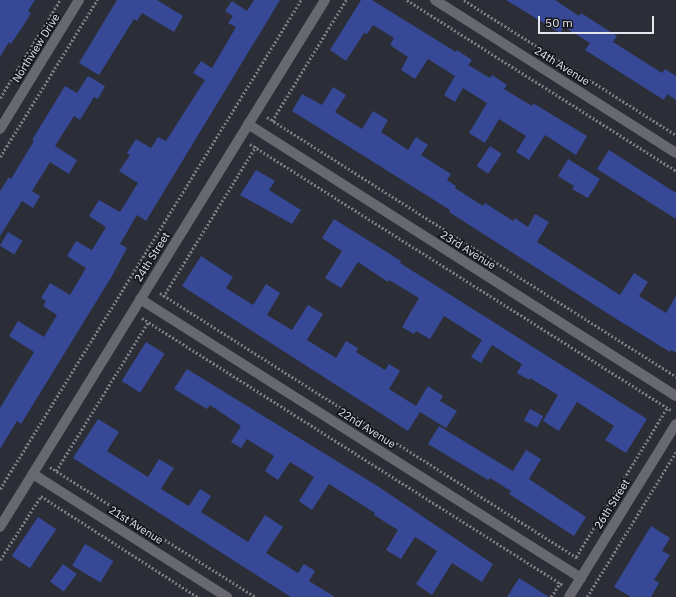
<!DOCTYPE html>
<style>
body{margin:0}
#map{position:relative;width:676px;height:597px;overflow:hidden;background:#2b2e37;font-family:"IBM Plex Sans",sans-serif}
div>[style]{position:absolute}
.building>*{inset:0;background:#374996;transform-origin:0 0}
.path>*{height:2.5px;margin-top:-1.25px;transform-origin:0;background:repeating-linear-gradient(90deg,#787b82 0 2px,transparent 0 4px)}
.street>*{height:10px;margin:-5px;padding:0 5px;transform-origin:5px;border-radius:5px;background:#67696e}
span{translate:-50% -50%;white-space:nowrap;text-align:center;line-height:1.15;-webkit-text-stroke:3.5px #15161b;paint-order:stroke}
.street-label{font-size:11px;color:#e2e5eb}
.scale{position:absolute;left:538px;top:16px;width:116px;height:18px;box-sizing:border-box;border:2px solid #e2e5eb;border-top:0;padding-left:5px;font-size:12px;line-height:14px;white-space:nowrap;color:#e2e5eb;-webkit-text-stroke:3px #15161b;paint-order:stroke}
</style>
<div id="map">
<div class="building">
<div style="clip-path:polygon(0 0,35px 0,28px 11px,31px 13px,23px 26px,11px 44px,9px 42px,0 57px)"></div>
<div style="clip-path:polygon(117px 0,157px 0,183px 16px,174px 32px,142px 13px,137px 21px,134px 19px,99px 75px,79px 63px)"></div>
<div style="clip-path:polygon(254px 0,280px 0,146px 221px,137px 215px,120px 244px,127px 248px,112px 276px,21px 424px,17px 421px,0 449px,0 408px,34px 352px,9px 336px,18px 321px,44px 337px,57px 315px,43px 306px,46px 301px,41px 298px,50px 283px,70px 295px,86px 268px,67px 256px,76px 241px,92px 250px,106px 227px,89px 216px,99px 200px,120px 212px,138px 183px,119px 171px,130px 155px,127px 153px,136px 139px,151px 148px,158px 137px,166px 141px,205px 80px,193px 73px,201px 61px,212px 68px,236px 27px,228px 23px,233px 16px,225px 11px,232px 1px,247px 11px)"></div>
<div style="clip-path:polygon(361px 0,372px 0,456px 52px,457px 50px,472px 60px,468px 65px,490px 78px,492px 75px,507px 85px,504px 89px,532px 106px,533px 103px,587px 136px,576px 155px,545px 135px,529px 160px,516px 152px,526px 136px,499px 119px,485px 143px,469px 133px,487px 103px,463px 88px,455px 102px,444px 95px,455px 76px,428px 59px,415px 79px,401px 70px,408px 57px,390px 45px,394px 38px,373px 25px,367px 34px,364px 33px,346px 61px,330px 50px)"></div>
<div style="clip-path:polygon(506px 0,555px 0,579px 16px,581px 13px,617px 36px,613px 42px,662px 73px,665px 69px,676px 76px,676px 100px,667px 94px,664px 100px,585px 50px,590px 43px,564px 27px,560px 33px)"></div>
<div style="clip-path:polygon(88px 76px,105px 86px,98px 99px,94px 97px,80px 120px,74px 116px,55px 146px,77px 160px,69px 174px,50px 162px,32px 191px,40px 196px,33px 208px,22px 201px,0 236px,0 191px,9px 177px,11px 179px,34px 141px,32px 140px,65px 86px,77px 93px)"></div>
<div style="clip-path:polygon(333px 87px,346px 95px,335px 112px,362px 129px,373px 111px,388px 120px,381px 132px,408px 150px,416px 137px,428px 145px,421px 155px,451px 174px,447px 180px,456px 186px,455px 188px,483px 206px,485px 203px,513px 221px,515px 218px,528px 227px,535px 214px,549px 222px,537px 242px,620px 295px,634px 273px,648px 282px,639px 296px,666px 313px,676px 296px,676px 353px,671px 350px,670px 352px,618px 320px,449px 212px,450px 210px,292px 111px,302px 94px,322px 105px)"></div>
<div style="left:490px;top:146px;width:14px;height:24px;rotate:34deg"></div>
<div style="clip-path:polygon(609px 150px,676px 193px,676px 219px,597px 169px)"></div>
<div style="clip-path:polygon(568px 159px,600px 179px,588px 198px,572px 189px,574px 186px,558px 176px)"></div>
<div style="clip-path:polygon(256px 170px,275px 181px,269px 190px,301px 210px,292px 224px,240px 195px)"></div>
<div style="clip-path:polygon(334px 219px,401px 261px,400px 263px,647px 419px,626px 453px,605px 440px,614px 426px,577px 402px,559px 431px,543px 421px,558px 395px,530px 378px,529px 380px,517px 373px,522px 364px,492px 345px,481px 363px,471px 357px,482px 340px,444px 316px,430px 339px,416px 331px,414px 334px,402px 327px,419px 298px,389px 280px,388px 282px,358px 262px,341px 288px,325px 278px,342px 251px,322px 238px)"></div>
<div style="left:8px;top:232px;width:17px;height:16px;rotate:31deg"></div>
<div style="clip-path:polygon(201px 256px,233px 277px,226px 288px,253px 305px,266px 284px,280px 293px,267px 315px,292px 330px,308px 305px,323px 314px,307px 340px,336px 358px,346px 341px,358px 348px,356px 352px,385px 370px,389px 364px,400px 371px,389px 389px,416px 406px,428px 386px,443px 396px,440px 401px,457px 411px,446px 428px,420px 412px,408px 431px,182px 286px)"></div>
<div style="left:146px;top:342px;width:22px;height:46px;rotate:32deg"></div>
<div style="clip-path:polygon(187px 369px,379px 487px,493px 564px,482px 582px,452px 563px,432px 595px,416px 584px,437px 551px,415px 537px,401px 559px,386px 550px,398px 530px,374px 515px,375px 513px,329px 484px,312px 510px,299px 501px,314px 477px,290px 462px,278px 480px,265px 471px,274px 456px,247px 439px,241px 448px,231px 442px,241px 426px,210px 405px,207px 409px,174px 389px)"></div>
<div style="left:530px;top:409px;width:15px;height:13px;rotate:28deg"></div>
<div style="clip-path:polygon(98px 419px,119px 432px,107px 451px,148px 477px,159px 459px,174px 468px,161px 489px,189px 506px,200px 489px,211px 496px,201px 512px,248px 542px,265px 515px,283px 527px,266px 553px,298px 573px,304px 564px,315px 571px,309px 581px,335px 597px,291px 597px,73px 458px)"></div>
<div style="clip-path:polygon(439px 426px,513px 471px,526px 450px,541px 459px,529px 479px,586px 517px,574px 536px,509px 494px,511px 491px,490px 478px,488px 480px,428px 444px)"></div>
<div style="left:38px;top:517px;width:22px;height:47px;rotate:34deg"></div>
<div style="clip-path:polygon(651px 526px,670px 538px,662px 551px,670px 555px,654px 580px,659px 583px,651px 597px,631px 597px,614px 587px)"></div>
<div style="left:85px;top:544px;width:33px;height:25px;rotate:31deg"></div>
<div style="left:63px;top:564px;width:17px;height:22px;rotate:36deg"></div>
<div style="clip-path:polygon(519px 578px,549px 597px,507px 597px)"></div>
</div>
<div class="path">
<div style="left:407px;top:0;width:319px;rotate:32.4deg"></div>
<div style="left:464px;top:0;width:251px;rotate:32.5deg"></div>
<div style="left:0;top:98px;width:115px;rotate:-58.5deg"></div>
<div style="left:267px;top:117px;width:485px;rotate:32.4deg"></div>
<div style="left:272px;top:121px;width:142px;rotate:-58.6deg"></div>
<div style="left:250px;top:144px;width:498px;rotate:32.3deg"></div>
<div style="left:0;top:157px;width:185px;rotate:-58.3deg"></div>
<div style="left:160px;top:293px;width:496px;rotate:32.4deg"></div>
<div style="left:163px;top:297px;width:177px;rotate:-58.4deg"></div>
<div style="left:142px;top:318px;width:498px;rotate:32.4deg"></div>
<div style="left:50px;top:467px;width:244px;rotate:32.3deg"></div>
<div style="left:56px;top:471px;width:175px;rotate:-58.3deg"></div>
<div style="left:0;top:489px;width:574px;rotate:-58.39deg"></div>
<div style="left:576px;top:557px;width:175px;rotate:-58.6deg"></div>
<div style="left:0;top:560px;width:76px;rotate:-57.4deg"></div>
<div style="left:41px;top:496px;width:187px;rotate:32.8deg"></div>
<div style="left:551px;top:597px;width:17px;rotate:-57deg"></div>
<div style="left:587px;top:597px;width:170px;rotate:-58.5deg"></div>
</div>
<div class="street">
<div style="left:435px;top:0;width:285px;rotate:32.4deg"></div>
<div style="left:248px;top:124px;width:507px;rotate:32.44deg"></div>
<div style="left:0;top:129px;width:151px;rotate:-58.5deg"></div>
<div style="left:140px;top:299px;width:522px;rotate:32.32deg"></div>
<div style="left:33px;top:474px;width:230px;rotate:32.4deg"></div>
<div style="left:0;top:527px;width:619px;rotate:-58.34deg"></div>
<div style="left:569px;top:597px;width:203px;rotate:-58.3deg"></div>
</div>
<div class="street-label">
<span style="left:36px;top:48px;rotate:-58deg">Northview Drive</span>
<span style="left:562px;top:66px;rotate:32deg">24th Avenue</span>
<span style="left:468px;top:250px;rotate:32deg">23rd Avenue</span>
<span style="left:152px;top:257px;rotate:-58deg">24th Street</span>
<span style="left:367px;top:428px;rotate:32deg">22nd Avenue</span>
<span style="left:612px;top:504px;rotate:-58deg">26th Street</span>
<span style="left:136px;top:525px;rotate:32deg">21st Avenue</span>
</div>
<div class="scale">50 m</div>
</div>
